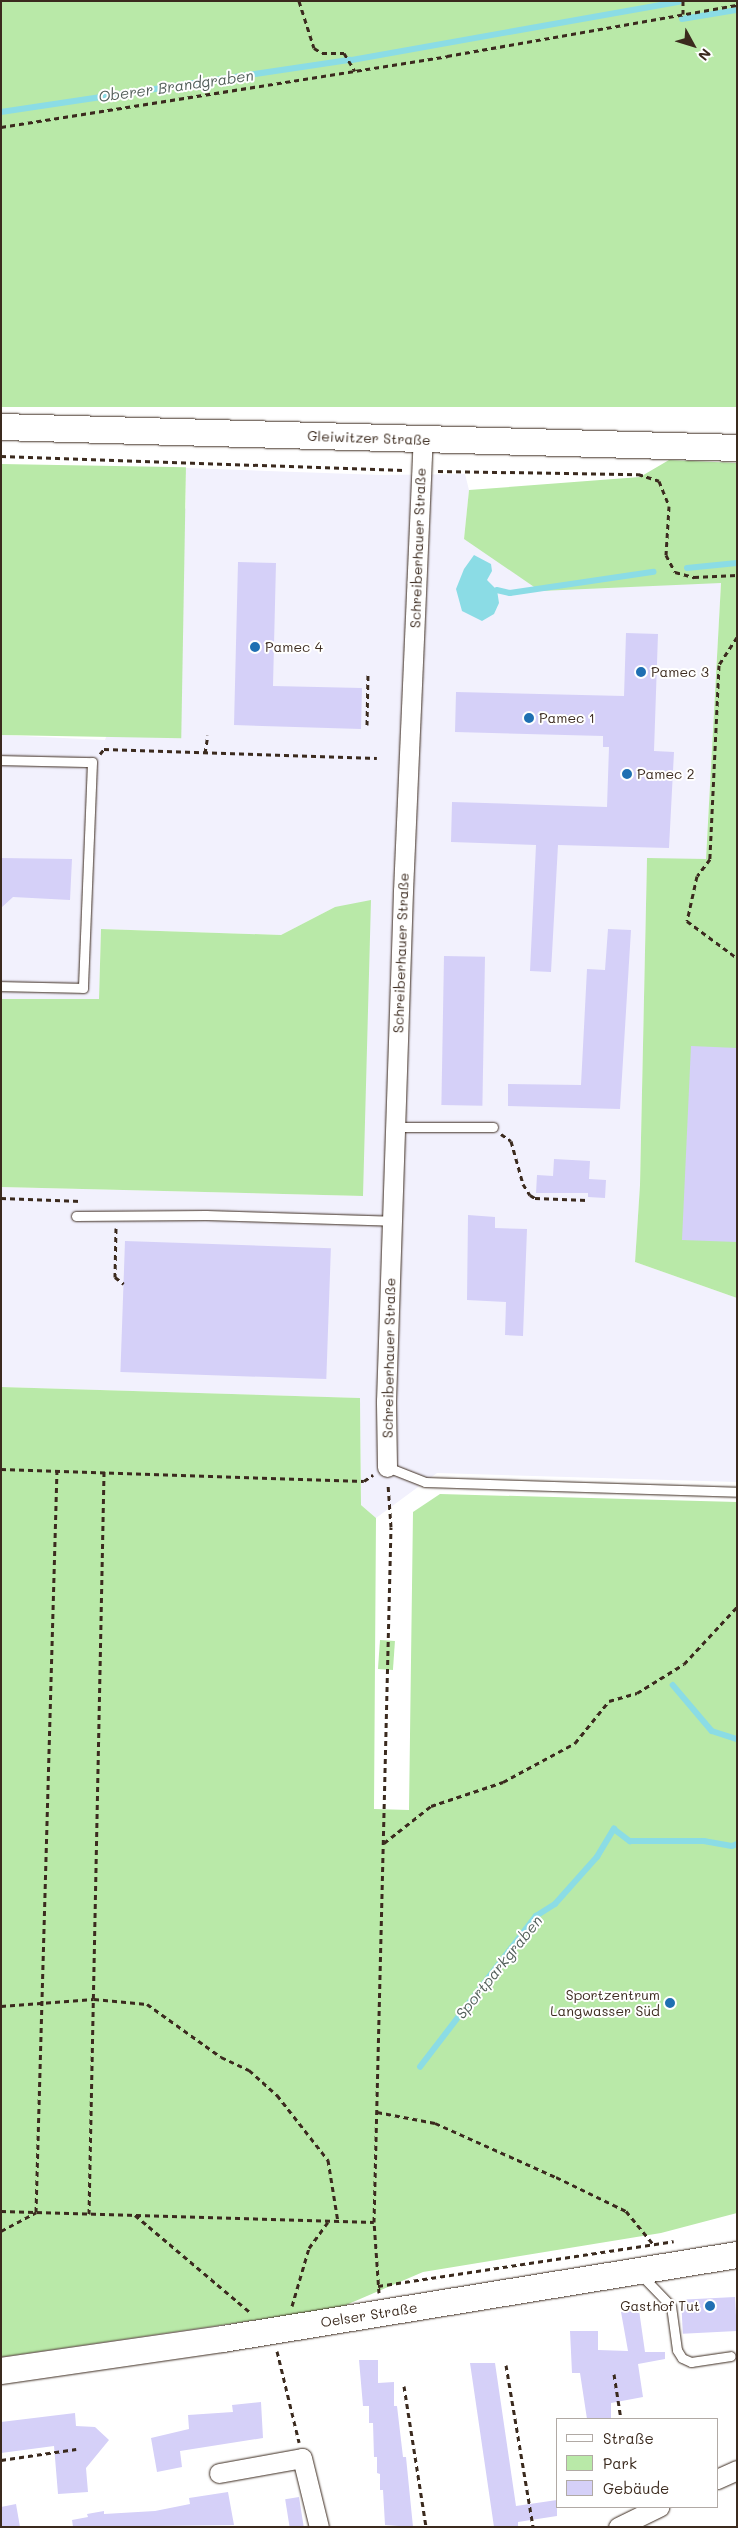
<!DOCTYPE html>
<meta charset="utf-8">
<style>
body{margin:0}
#map{position:relative;width:738px;height:2528px;overflow:hidden;background:#fff;font-family:Mali,sans-serif}
div>[style]{position:absolute}
.built>*{inset:0;background:#f2f1fd}
.green>*{inset:0;background:#b9e9a8;transform-origin:0 0}
.water>*{inset:0;background:#8bdce5}
.stream>*{height:5.5px;margin:-2.75px;padding:0 2.75px;transform-origin:2.75px;border-radius:2.75px;background:#8bdce5}
.building>*{inset:0;background:#d5d0f8;transform-origin:0 0}
.path>*{height:3px;margin-top:-1.5px;transform-origin:0;background:repeating-linear-gradient(90deg,#3b2a1e 0 5px,transparent 0 9px)}
.roads{filter:drop-shadow(0 0 1px #3b2a1e) drop-shadow(0 0 1px #3b2a1e)}
.lane>*{height:9px;margin:-4.5px;padding:0 4.5px;transform-origin:4.5px;border-radius:4.5px;background:#fff}
.street>*{height:19px;margin:-9.5px;padding:0 9.5px;transform-origin:9.5px;border-radius:9.5px;background:#fff}
.secondary>*{height:26px;margin:-13px;padding:0 13px;transform-origin:13px;border-radius:13px;background:#fff}
.dots>*{width:14px;height:14px;translate:-50% -50%;box-sizing:border-box;border:2px solid #fff;border-radius:50%}
span{translate:-50% -50%;white-space:nowrap;text-align:center;line-height:1.15;-webkit-text-stroke:4px #fff;paint-order:stroke}
.street-label{font-size:14px;color:#3b2a1e}
.poi-label{font-size:14px;color:#3b2a1e}
.left{translate:0 -50%;text-align:left}
.right{translate:-100% -50%;text-align:right}
.water-label{font-size:15px;color:#535f5a;font-style:italic}
.frame{position:absolute;inset:0;border:2px solid #3b2a1e;pointer-events:none}
.legend{position:absolute;left:556px;top:2418px;width:162px;height:90px;box-sizing:border-box;background:#fff;border:1px solid #b1aaa5;margin:0;padding:6px 9px;list-style:none;font-size:15px;color:#3b2a1e}
.legend li{display:flex;align-items:center;gap:10px;height:25px}
.legend b{width:25px;border:1px solid #b1aaa5}
.north{position:absolute;left:668px;top:20px;width:50px;height:50px;-webkit-text-stroke:4px #fff;paint-order:stroke;rotate:129deg;font-size:14px;font-weight:700;line-height:20px;text-align:center;color:#3b2a1e}
.north::after{content:'';display:block;margin:auto;width:18px;height:22px;background:#3b2a1e;clip-path:polygon(50% 0,100% 100%,50% 72%,0 100%)}
</style>
<div id="map">
<div class="built">
<div style="clip-path:polygon(186px 468px,381px 475px,465px 474px,469px 490px,464px 539px,671px 583px,721px 583px,706px 860px,647px 859px,640px 1185px,635px 1262px,737px 1298px,737px 1482px,437px 1473px,376px 1518px,361px 1505px,360px 1398px,1px 1387px,1px 1187px,362px 1196px,335px 907px,281px 935px,101px 929px,99px 999px,1px 999px,1px 735px,105px 740px,186px 507px)"></div>
</div>
<div class="green">
<div style="left:1px;top:1px;width:736px;height:406px"></div>
<div style="clip-path:polygon(669px 460px,737px 463px,737px 1298px,635px 1262px,640px 1185px,647px 858px,706px 859px,721px 583px,540px 591px,464px 539px,469px 490px,640px 477px)"></div>
<div style="left:1px;top:464px;width:185px;height:271px;rotate:1deg"></div>
<div style="clip-path:polygon(371px 900px,363px 1196px,1px 1187px,1px 999px,99px 999px,101px 929px,281px 935px,335px 907px)"></div>
<div style="clip-path:polygon(1px 1387px,360px 1398px,361px 1505px,376px 1518px,374px 1809px,409px 1810px,413px 1512px,440px 1494px,737px 1502px,737px 2213px,661px 2233px,423px 2272px,339px 2308px,1px 2357px)"></div>
<div style="left:380px;top:1640px;width:15px;height:29px;rotate:4deg"></div>
</div>
<div class="water">
<div style="clip-path:polygon(474px 555px,491px 564px,492px 571px,487px 580px,497px 590px,499px 603px,494px 614px,482px 621px,462px 611px,456px 589px,464px 569px)"></div>
</div>
<div class="stream">
<div style="left:682px;top:19px;width:56px;rotate:-9.3deg"></div>
<div style="left:352px;top:60px;width:332px;rotate:-10.1deg"></div>
<div style="left:1px;top:112px;width:353px;rotate:-8.5deg"></div>
<div style="left:687px;top:568px;width:50px;rotate:-5.7deg"></div>
<div style="left:497px;top:590px;width:13px;rotate:13deg"></div>
<div style="left:510px;top:593px;width:145px;rotate:-8.4deg"></div>
<div style="left:673px;top:1685px;width:60px;rotate:49.7deg"></div>
<div style="left:712px;top:1731px;width:26px;rotate:18deg"></div>
<div style="left:420px;top:2067px;width:190px;rotate:-52.5deg"></div>
<div style="left:536px;top:1916px;width:22px;rotate:-32deg"></div>
<div style="left:555px;top:1904px;width:63px;rotate:-48.2deg"></div>
<div style="left:597px;top:1857px;width:33px;rotate:-59deg"></div>
<div style="left:614px;top:1829px;width:20px;rotate:37deg"></div>
<div style="left:630px;top:1841px;width:74px"></div>
<div style="left:704px;top:1841px;width:28px;rotate:10deg"></div>
<div style="left:732px;top:1846px;width:5px;rotate:-22deg"></div>
</div>
<div class="building">
<div style="clip-path:polygon(238px 562px,276px 563px,273px 686px,362px 688px,361px 729px,234px 725px)"></div>
<div style="clip-path:polygon(626px 633px,658px 634px,654px 751px,674px 752px,669px 848px,558px 845px,551px 972px,530px 971px,536px 845px,451px 842px,452px 802px,607px 807px,609px 747px,603px 747px,603px 736px,455px 732px,456px 692px,624px 696px)"></div>
<div style="clip-path:polygon(1px 858px,72px 859px,70px 900px,13px 897px,1px 908px)"></div>
<div style="clip-path:polygon(608px 929px,631px 930px,620px 1109px,508px 1106px,508px 1084px,581px 1085px,587px 969px,605px 970px)"></div>
<div style="left:444px;top:956px;width:41px;height:149px;rotate:1deg"></div>
<div style="clip-path:polygon(691px 1046px,737px 1048px,737px 1242px,682px 1240px)"></div>
<div style="clip-path:polygon(554px 1159px,590px 1161px,589px 1179px,606px 1180px,605px 1198px,588px 1197px,588px 1193px,536px 1193px,537px 1175px,553px 1176px)"></div>
<div style="clip-path:polygon(468px 1215px,495px 1217px,495px 1228px,527px 1229px,523px 1336px,505px 1335px,506px 1302px,467px 1300px)"></div>
<div style="left:125px;top:1241px;width:206px;height:131px;rotate:2deg"></div>
<div style="left:735px;top:2297px;width:34px;height:54px;rotate:87deg"></div>
<div style="clip-path:polygon(639px 2310px,645px 2352px,665px 2352px,665px 2359px,638px 2364px,643px 2397px,611px 2403px,611px 2419px,587px 2419px,580px 2373px,572px 2373px,570px 2331px,598px 2331px,598px 2350px,628px 2351px,621px 2312px)"></div>
<div style="clip-path:polygon(359px 2360px,378px 2360px,378px 2383px,394px 2382px,394px 2406px,397px 2406px,403px 2457px,406px 2457px,413px 2527px,385px 2525px,383px 2490px,380px 2490px,380px 2474px,377px 2473px,377px 2457px,374px 2457px,373px 2423px,369px 2423px,369px 2406px,363px 2406px)"></div>
<div style="clip-path:polygon(470px 2363px,495px 2363px,516px 2506px,557px 2500px,557px 2516px,518px 2522px,518px 2527px,494px 2527px)"></div>
<div style="clip-path:polygon(261px 2402px,263px 2438px,180px 2451px,182px 2467px,157px 2472px,151px 2438px,189px 2429px,188px 2415px,233px 2412px,232px 2405px)"></div>
<div style="clip-path:polygon(75px 2413px,76px 2426px,95px 2427px,109px 2440px,86px 2468px,88px 2492px,58px 2494px,54px 2446px,1px 2453px,1px 2422px)"></div>
<div style="clip-path:polygon(228px 2492px,234px 2525px,73px 2527px,72px 2520px,88px 2517px,87px 2514px,104px 2511px,104px 2514px,155px 2511px,190px 2504px,189px 2498px)"></div>
<div style="left:299px;top:2497px;width:30px;height:14px;rotate:81deg"></div>
<div style="clip-path:polygon(16px 2504px,20px 2527px,1px 2527px,1px 2507px)"></div>
</div>
<div class="path">
<div style="left:299px;top:1px;width:49px;rotate:72.3deg"></div>
<div style="left:314px;top:48px;width:9px;rotate:32deg"></div>
<div style="left:322px;top:53px;width:22px"></div>
<div style="left:344px;top:53px;width:21px;rotate:59deg"></div>
<div style="left:683px;top:1px;width:13px;rotate:90deg"></div>
<div style="left:1px;top:127px;width:452px;rotate:-9deg"></div>
<div style="left:447px;top:56px;width:294px;rotate:-10deg"></div>
<div style="left:1px;top:456px;width:403px;rotate:2deg"></div>
<div style="left:438px;top:471px;width:200px;rotate:0.9deg"></div>
<div style="left:638px;top:474px;width:22px;rotate:18deg"></div>
<div style="left:659px;top:481px;width:27px;rotate:68deg"></div>
<div style="left:669px;top:506px;width:49px;rotate:93.5deg"></div>
<div style="left:666px;top:555px;width:19px;rotate:62deg"></div>
<div style="left:675px;top:572px;width:20px;rotate:15deg"></div>
<div style="left:694px;top:577px;width:43px;rotate:-2.7deg"></div>
<div style="left:737px;top:637px;width:33px;rotate:123deg"></div>
<div style="left:719px;top:665px;width:194px;rotate:92.7deg"></div>
<div style="left:710px;top:859px;width:21px;rotate:127deg"></div>
<div style="left:697px;top:876px;width:46px;rotate:102.5deg"></div>
<div style="left:687px;top:921px;width:62px;rotate:36.5deg"></div>
<div style="left:367px;top:725px;width:50px;rotate:-88.9deg"></div>
<div style="left:205px;top:753px;width:18px;rotate:-81deg"></div>
<div style="left:100px;top:754px;width:6px;rotate:-51deg"></div>
<div style="left:104px;top:749px;width:273px;rotate:1.9deg"></div>
<div style="left:501px;top:1134px;width:12px;rotate:35deg"></div>
<div style="left:511px;top:1141px;width:45px;rotate:74.4deg"></div>
<div style="left:523px;top:1184px;width:13px;rotate:58deg"></div>
<div style="left:530px;top:1195px;width:6px;rotate:31deg"></div>
<div style="left:535px;top:1198px;width:52px;rotate:2.2deg"></div>
<div style="left:1px;top:1198px;width:80px;rotate:2.1deg"></div>
<div style="left:116px;top:1228px;width:49px;rotate:91.2deg"></div>
<div style="left:115px;top:1277px;width:11px;rotate:38deg"></div>
<div style="left:1px;top:1469px;width:363px;rotate:1.9deg"></div>
<div style="left:364px;top:1481px;width:11px;rotate:-34deg"></div>
<div style="left:384px;top:1843px;width:60px;rotate:-38.2deg"></div>
<div style="left:431px;top:1806px;width:76px;rotate:-18.4deg"></div>
<div style="left:503px;top:1782px;width:82px;rotate:-28.4deg"></div>
<div style="left:575px;top:1743px;width:54px;rotate:-51deg"></div>
<div style="left:609px;top:1701px;width:29px;rotate:-16deg"></div>
<div style="left:637px;top:1693px;width:55px;rotate:-31.7deg"></div>
<div style="left:684px;top:1664px;width:78px;rotate:-47.1deg"></div>
<div style="left:1px;top:2006px;width:93px;rotate:-4.3deg"></div>
<div style="left:94px;top:1999px;width:53px;rotate:5.4deg"></div>
<div style="left:147px;top:2004px;width:91px;rotate:35.6deg"></div>
<div style="left:221px;top:2057px;width:31px;rotate:25deg"></div>
<div style="left:249px;top:2070px;width:38px;rotate:42deg"></div>
<div style="left:277px;top:2095px;width:83px;rotate:51.9deg"></div>
<div style="left:328px;top:2160px;width:63px;rotate:80.8deg"></div>
<div style="left:377px;top:2112px;width:59px;rotate:10.7deg"></div>
<div style="left:435px;top:2123px;width:133px;rotate:24.1deg"></div>
<div style="left:556px;top:2177px;width:78px;rotate:25.9deg"></div>
<div style="left:626px;top:2211px;width:43px;rotate:50.7deg"></div>
<div style="left:1px;top:2211px;width:373px;rotate:1.7deg"></div>
<div style="left:89px;top:2214px;width:743px;rotate:-88.84deg"></div>
<div style="left:135px;top:2215px;width:152px;rotate:40.2deg"></div>
<div style="left:1px;top:2231px;width:40px;rotate:-28deg"></div>
<div style="left:36px;top:2212px;width:741px;rotate:-88.38deg"></div>
<div style="left:378px;top:2286px;width:299px;rotate:-8.6deg"></div>
<div style="left:379px;top:2293px;width:71px;rotate:-94deg"></div>
<div style="left:374px;top:2222px;width:695px;rotate:-88.6deg"></div>
<div style="left:391px;top:1527px;width:43px;rotate:-94deg"></div>
<div style="left:292px;top:2306px;width:60px;rotate:-73.7deg"></div>
<div style="left:309px;top:2248px;width:32px;rotate:-54deg"></div>
<div style="left:277px;top:2351px;width:94px;rotate:76.4deg"></div>
<div style="left:506px;top:2365px;width:164px;rotate:80.5deg"></div>
<div style="left:614px;top:2374px;width:46px;rotate:81.2deg"></div>
<div style="left:404px;top:2386px;width:143px;rotate:81.1deg"></div>
<div style="left:1px;top:2460px;width:76px;rotate:-8.3deg"></div>
</div>
<div class="roads">
<div class="lane">
<div style="left:1px;top:760px;width:91px;rotate:1.3deg"></div>
<div style="left:92px;top:762px;width:226px;rotate:92.3deg"></div>
<div style="left:83px;top:988px;width:82px;rotate:-178.6deg"></div>
<div style="left:395px;top:1127px;width:98px"></div>
<div style="left:76px;top:1216px;width:130px;rotate:-0.4deg"></div>
<div style="left:206px;top:1215px;width:186px;rotate:1.8deg"></div>
<div style="left:387px;top:1467px;width:41px;rotate:21.5deg"></div>
<div style="left:425px;top:1482px;width:312px;rotate:1.8deg"></div>
<div style="left:644px;top:2273px;width:6px;rotate:81deg"></div>
<div style="left:645px;top:2279px;width:37px;rotate:46deg"></div>
<div style="left:671px;top:2306px;width:44px;rotate:82.2deg"></div>
<div style="left:677px;top:2350px;width:9px;rotate:58deg"></div>
<div style="left:682px;top:2358px;width:10px;rotate:24deg"></div>
<div style="left:691px;top:2362px;width:40px;rotate:-8.5deg"></div>
</div>
<div class="street">
<div style="left:387px;top:1467px;width:66px;rotate:-90.9deg"></div>
<div style="left:386px;top:1401px;width:510px;rotate:-88.09deg"></div>
<div style="left:403px;top:891px;width:452px;rotate:-87.5deg"></div>
<div style="left:219px;top:2473px;width:84px;rotate:-10.2deg"></div>
<div style="left:302px;top:2458px;width:71px;rotate:76.2deg"></div>
<div style="left:717px;top:2479px;width:22px;rotate:-24deg"></div>
<div style="left:618px;top:2527px;width:46px;rotate:-26deg"></div>
</div>
<div class="secondary">
<div style="left:1px;top:427px;width:736px;rotate:1.63deg"></div>
<div style="left:1px;top:2371px;width:224px;rotate:-8.2deg"></div>
<div style="left:223px;top:2339px;width:521px;rotate:-9.28deg"></div>
</div>
</div>
<div class="dots">
<div style="left:255px;top:647px;background:#1f6fb2"></div>
<div style="left:641px;top:672px;background:#1f6fb2"></div>
<div style="left:529px;top:718px;background:#1f6fb2"></div>
<div style="left:627px;top:774px;background:#1f6fb2"></div>
<div style="left:670px;top:2003px;background:#1f6fb2"></div>
<div style="left:710px;top:2306px;background:#1f6fb2"></div>
</div>
<div class="street-label">
<span style="left:369px;top:438px;rotate:2deg">Gleiwitzer Straße</span>
<span style="left:418px;top:548px;rotate:-88deg">Schreiberhauer Straße</span>
<span style="left:401px;top:953px;rotate:-88deg">Schreiberhauer Straße</span>
<span style="left:389px;top:1358px;rotate:-89deg">Schreiberhauer Straße</span>
<span style="left:369px;top:2315px;rotate:-9deg">Oelser Straße</span>
</div>
<div class="poi-label">
<span class="left" style="left:265px;top:647px">Pamec 4</span>
<span class="left" style="left:651px;top:672px">Pamec 3</span>
<span class="left" style="left:539px;top:718px">Pamec 1</span>
<span class="left" style="left:637px;top:774px">Pamec 2</span>
<span class="right" style="left:660px;top:2003px">Sportzentrum<br>Langwasser Süd</span>
<span class="right" style="left:700px;top:2306px">Gasthof Tut</span>
</div>
<div class="water-label">
<span style="left:176px;top:86px;rotate:-8deg">Oberer Brandgraben</span>
<span style="left:499px;top:1967px;rotate:-51deg">Sportparkgraben</span>
</div>
<div class="frame"></div>
<ul class="legend">
<li><b style="height:6px;background:#fff"></b>Straße</li>
<li><b style="height:14px;background:#b9e9a8"></b>Park</li>
<li><b style="height:14px;background:#d5d0f8"></b>Gebäude</li>
</ul>
<div class="north">N</div>
</div>
